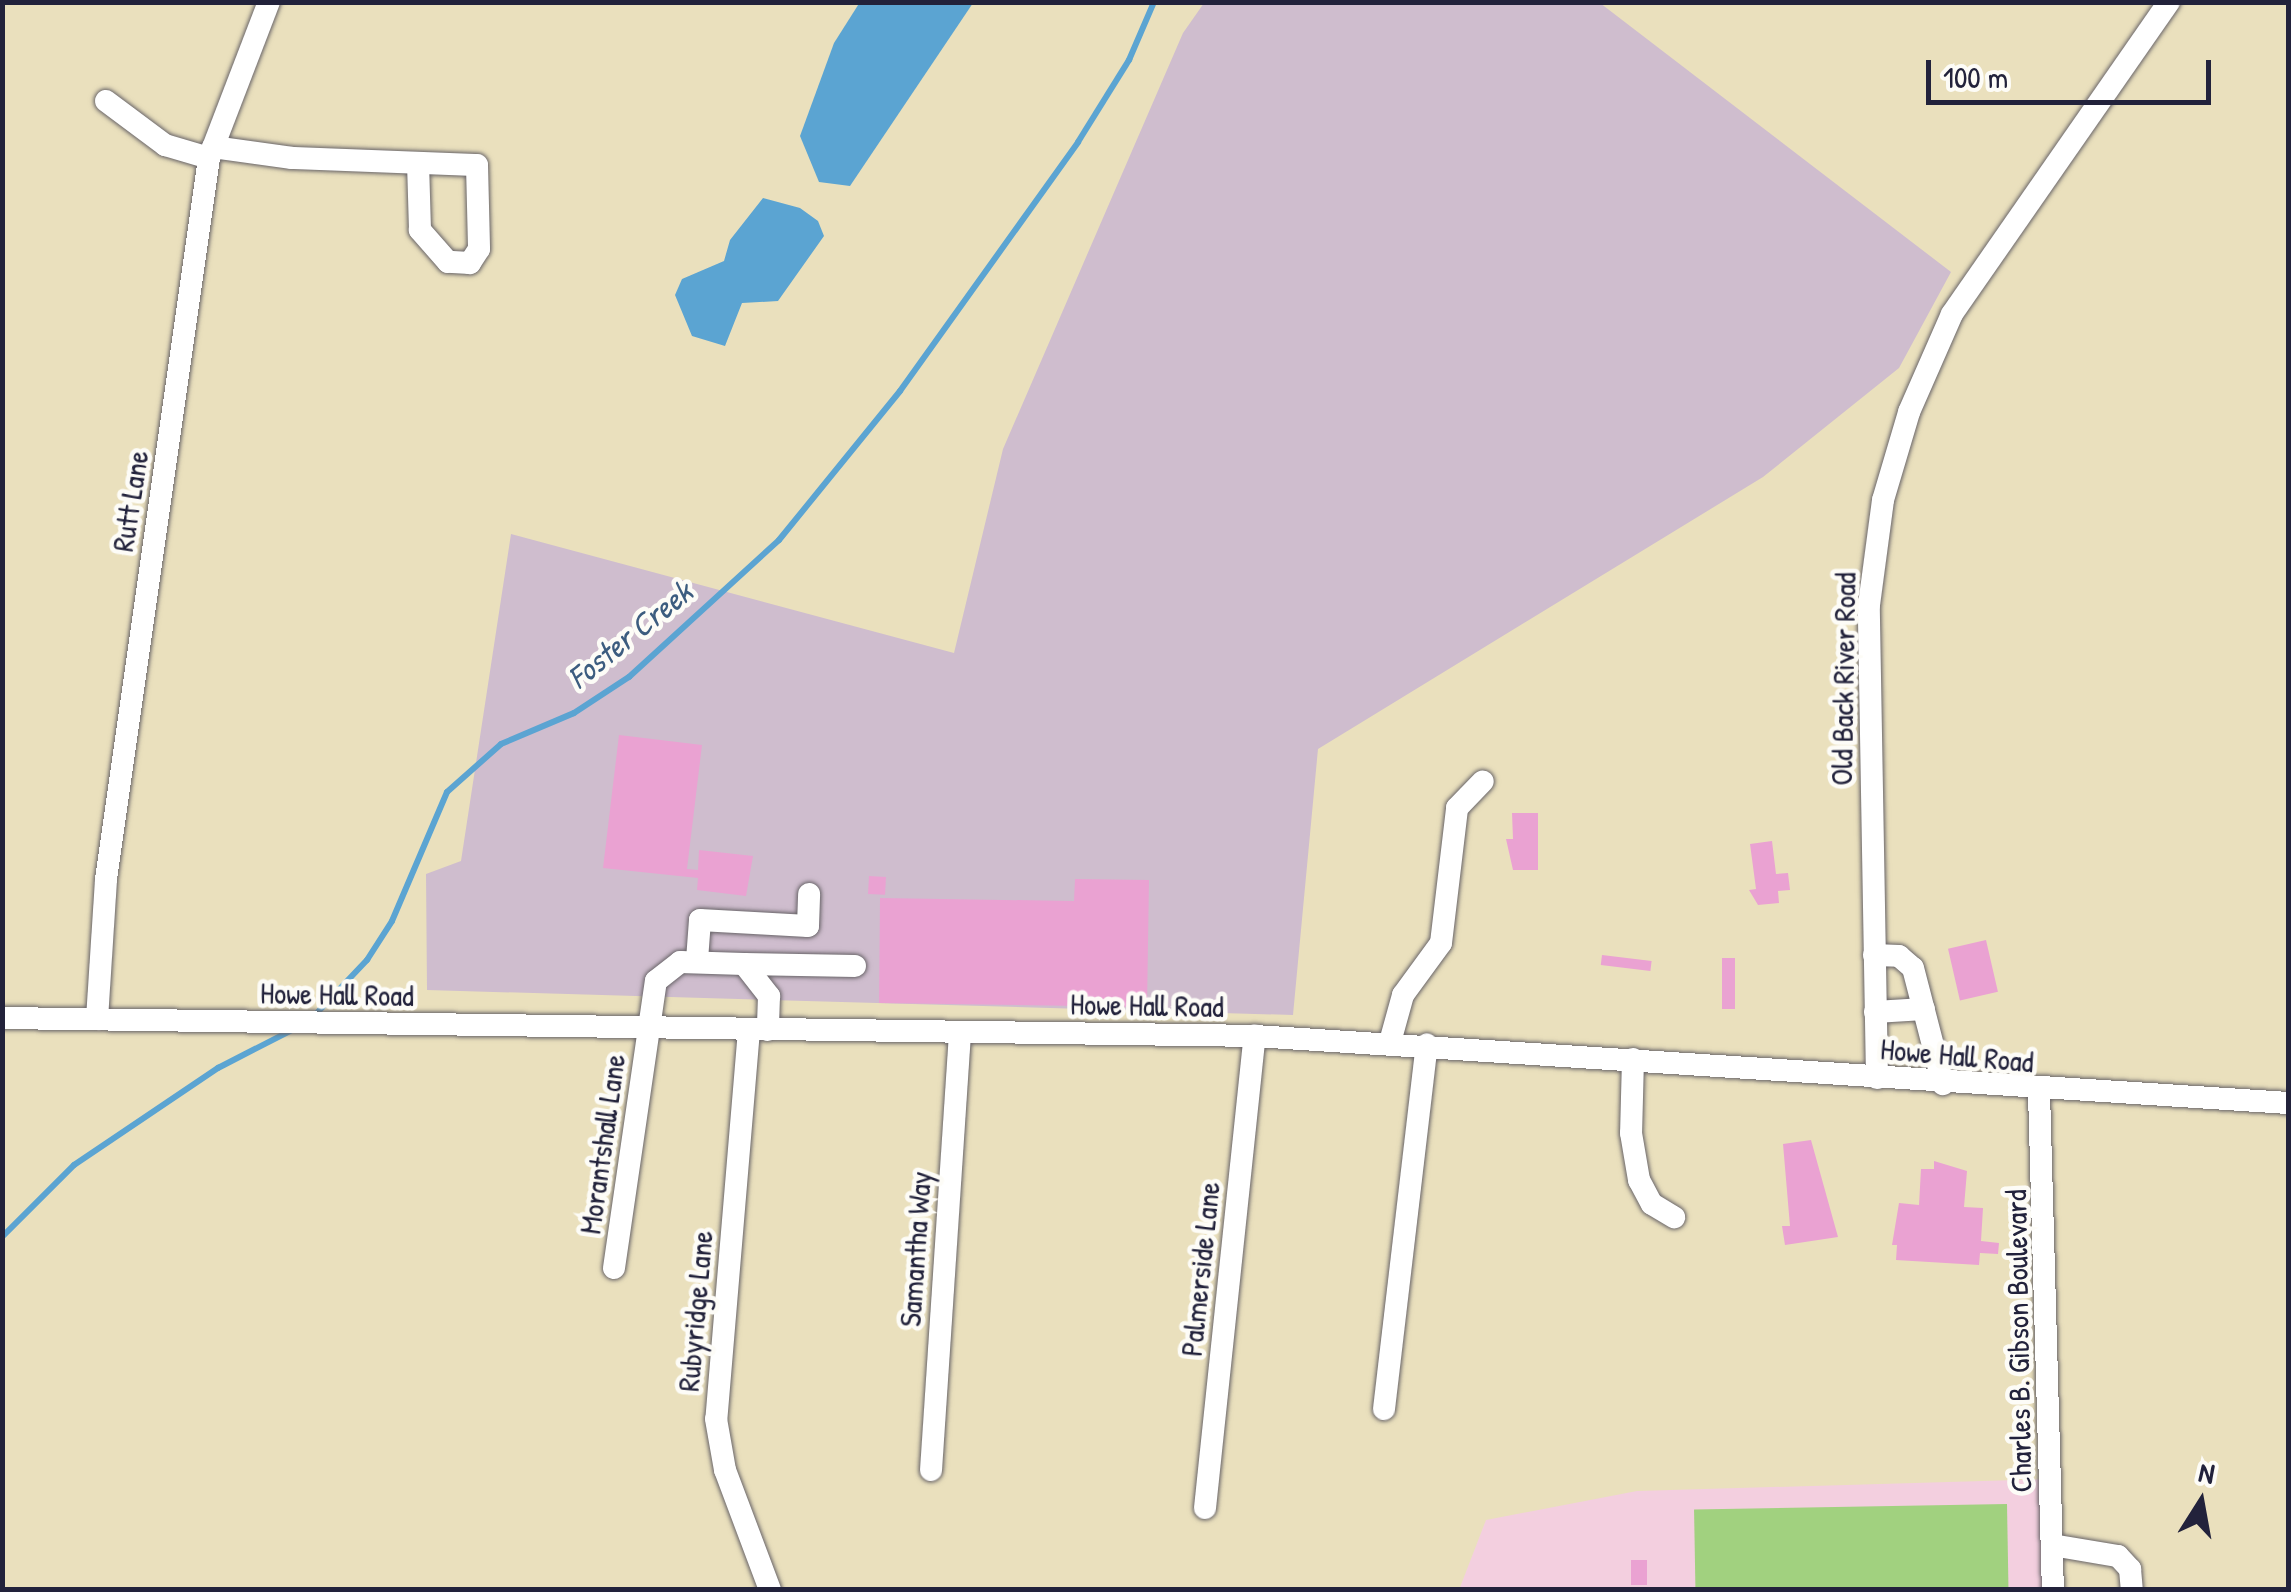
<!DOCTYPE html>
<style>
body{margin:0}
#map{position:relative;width:2291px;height:1592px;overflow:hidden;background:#eae0bd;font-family:"Patrick Hand",sans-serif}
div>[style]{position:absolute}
.built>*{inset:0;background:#f3cfdf}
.industrial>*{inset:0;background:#cfbdce}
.green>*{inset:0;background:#a1d17f;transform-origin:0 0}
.water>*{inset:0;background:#5ba4d2}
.stream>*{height:6px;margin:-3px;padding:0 3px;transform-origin:3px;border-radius:3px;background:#5ba4d2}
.building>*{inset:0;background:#eaa2d2;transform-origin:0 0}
.roads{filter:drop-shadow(0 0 2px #686468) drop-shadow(0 0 2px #686468)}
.minor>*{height:22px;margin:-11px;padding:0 11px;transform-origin:11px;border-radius:11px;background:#fff}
span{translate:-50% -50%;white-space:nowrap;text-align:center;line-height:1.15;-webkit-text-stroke:9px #fdfcf7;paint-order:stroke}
.street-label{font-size:30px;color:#22223b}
.water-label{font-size:32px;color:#3c5c7f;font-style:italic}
.frame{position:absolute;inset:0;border:5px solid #22223b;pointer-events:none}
.north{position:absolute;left:2151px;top:1452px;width:100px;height:100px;-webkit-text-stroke:8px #fdfcf7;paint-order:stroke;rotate:11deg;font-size:28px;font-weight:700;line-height:40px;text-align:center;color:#22223b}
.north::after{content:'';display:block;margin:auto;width:35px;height:45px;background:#22223b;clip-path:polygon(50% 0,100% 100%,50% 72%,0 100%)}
.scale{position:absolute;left:1926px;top:60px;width:285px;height:45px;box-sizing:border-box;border:5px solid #22223b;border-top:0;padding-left:12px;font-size:30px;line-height:35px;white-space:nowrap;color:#22223b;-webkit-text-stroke:8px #fdfcf7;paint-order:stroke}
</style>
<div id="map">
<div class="built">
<div style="clip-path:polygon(2051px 1479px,2053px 1589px,1459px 1590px,1486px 1520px,1637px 1491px)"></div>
</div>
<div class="industrial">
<div style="clip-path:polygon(1204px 3px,1600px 3px,1951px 272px,1899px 368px,1763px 477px,1318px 749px,1293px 1015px,427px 990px,426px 874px,461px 861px,511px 534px,954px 653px,1003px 449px,1183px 33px)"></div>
</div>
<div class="green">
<div style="left:2007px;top:1504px;width:85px;height:313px;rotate:89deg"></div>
</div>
<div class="water">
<div style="clip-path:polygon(860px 2px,973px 3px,850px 186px,819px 182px,800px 136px,834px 43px)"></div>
<div style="clip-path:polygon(763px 198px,800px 208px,818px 221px,824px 236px,778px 301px,742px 303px,725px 346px,692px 336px,675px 295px,682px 279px,724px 261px,730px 240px)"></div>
</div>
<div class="stream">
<div style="left:315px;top:1015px;width:76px;rotate:-46.6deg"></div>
<div style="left:367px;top:960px;width:46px;rotate:-57.3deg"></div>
<div style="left:392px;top:921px;width:140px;rotate:-66.9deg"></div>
<div style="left:447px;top:792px;width:72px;rotate:-41.6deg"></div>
<div style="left:501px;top:744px;width:79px;rotate:-23deg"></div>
<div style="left:574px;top:713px;width:66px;rotate:-33.2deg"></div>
<div style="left:629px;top:677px;width:203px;rotate:-42.4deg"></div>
<div style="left:779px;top:540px;width:192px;rotate:-50.9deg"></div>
<div style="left:900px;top:391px;width:306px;rotate:-54.4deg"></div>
<div style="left:1078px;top:142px;width:97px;rotate:-58.1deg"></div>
<div style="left:1129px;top:60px;width:63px;rotate:-66.7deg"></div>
<div style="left:2px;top:1237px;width:102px;rotate:-45deg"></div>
<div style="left:74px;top:1165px;width:174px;rotate:-34deg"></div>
<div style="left:218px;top:1068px;width:83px;rotate:-27.2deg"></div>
</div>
<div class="building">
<div style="clip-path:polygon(619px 735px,702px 745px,687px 869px,698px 870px,699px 850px,753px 856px,746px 896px,697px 890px,698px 878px,603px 868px)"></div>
<div style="clip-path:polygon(1512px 813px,1538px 813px,1538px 870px,1513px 870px,1506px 839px,1513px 839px)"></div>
<div style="clip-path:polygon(1772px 841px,1776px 874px,1788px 873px,1790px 890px,1778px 891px,1779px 903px,1758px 905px,1749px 890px,1756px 889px,1750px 844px)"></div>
<div style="left:869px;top:876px;width:17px;height:18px;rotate:3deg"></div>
<div style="clip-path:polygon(1075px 879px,1149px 880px,1147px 1007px,879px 1003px,880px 898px,1074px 901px)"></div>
<div style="left:1986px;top:940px;width:53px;height:39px;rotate:77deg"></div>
<div style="left:1602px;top:955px;width:50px;height:10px;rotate:7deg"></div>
<div style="left:1722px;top:958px;width:13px;height:51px"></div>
<div style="clip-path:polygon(1811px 1140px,1838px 1237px,1785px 1245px,1782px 1226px,1790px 1226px,1783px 1144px)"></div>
<div style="clip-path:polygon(1934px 1161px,1967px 1171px,1964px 1207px,1983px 1208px,1981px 1241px,1999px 1243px,1998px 1254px,1980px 1253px,1979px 1265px,1896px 1260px,1897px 1245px,1892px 1245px,1899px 1203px,1919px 1205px,1921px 1169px,1934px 1169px)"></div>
<div style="left:1631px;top:1560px;width:16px;height:25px"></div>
</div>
<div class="roads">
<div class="minor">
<div style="left:106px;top:101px;width:74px;rotate:36.7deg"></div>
<div style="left:165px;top:145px;width:46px;rotate:16.5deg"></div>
<div style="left:213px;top:147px;width:80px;rotate:7.9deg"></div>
<div style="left:292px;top:158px;width:185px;rotate:2.2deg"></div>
<div style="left:477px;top:165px;width:84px;rotate:88.6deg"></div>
<div style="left:479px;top:249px;width:17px;rotate:123deg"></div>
<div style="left:470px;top:263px;width:22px;rotate:-177deg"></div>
<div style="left:448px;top:262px;width:43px;rotate:-131.2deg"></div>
<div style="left:420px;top:230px;width:67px;rotate:-91.7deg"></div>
<div style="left:1874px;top:955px;width:25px;rotate:2deg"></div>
<div style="left:1899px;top:956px;width:18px;rotate:41deg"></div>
<div style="left:1913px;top:968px;width:120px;rotate:75.5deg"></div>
<div style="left:697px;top:960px;width:40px;rotate:-85.7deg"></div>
<div style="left:700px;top:920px;width:108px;rotate:3.2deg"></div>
<div style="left:808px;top:926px;width:32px;rotate:-88deg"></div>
<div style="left:744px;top:964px;width:111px;rotate:1deg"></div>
<div style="left:1875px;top:1012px;width:49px;rotate:-3.5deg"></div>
<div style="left:2px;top:1018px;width:1253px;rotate:0.82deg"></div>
<div style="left:1255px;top:1036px;width:1035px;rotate:3.71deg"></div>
<div style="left:97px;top:1019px;width:140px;rotate:-86.3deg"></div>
<div style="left:106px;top:879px;width:728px;rotate:-81.87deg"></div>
<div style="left:209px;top:158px;width:167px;rotate:-69deg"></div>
<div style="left:749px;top:1030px;width:390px;rotate:94.8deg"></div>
<div style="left:716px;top:1419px;width:52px;rotate:80deg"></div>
<div style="left:725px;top:1470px;width:128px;rotate:69.4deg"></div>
<div style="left:1390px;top:1042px;width:49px;rotate:-74.5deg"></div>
<div style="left:1403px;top:995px;width:64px;rotate:-53.8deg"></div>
<div style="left:1441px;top:943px;width:136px;rotate:-83.2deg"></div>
<div style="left:1457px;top:808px;width:37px;rotate:-46deg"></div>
<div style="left:1633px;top:1059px;width:74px;rotate:91.5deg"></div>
<div style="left:1631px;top:1133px;width:48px;rotate:80.3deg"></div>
<div style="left:1639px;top:1180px;width:27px;rotate:62deg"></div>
<div style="left:1652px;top:1204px;width:26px;rotate:31deg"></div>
<div style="left:1877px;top:1078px;width:473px;rotate:-91deg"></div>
<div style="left:1869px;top:605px;width:106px;rotate:-82.4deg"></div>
<div style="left:1883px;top:500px;width:92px;rotate:-73.5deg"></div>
<div style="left:1909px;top:412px;width:107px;rotate:-66.3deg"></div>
<div style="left:1952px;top:314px;width:380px;rotate:-55.2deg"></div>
<div style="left:2039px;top:1092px;width:498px;rotate:88.4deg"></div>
<div style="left:614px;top:1268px;width:290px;rotate:-81.7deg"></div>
<div style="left:656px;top:981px;width:31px;rotate:-38deg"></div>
<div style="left:680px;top:962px;width:64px;rotate:1.8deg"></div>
<div style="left:744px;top:964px;width:41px;rotate:52deg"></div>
<div style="left:769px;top:996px;width:34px;rotate:92deg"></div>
<div style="left:1384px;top:1409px;width:367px;rotate:-83.3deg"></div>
<div style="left:931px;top:1470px;width:438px;rotate:-86.2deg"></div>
<div style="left:1205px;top:1508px;width:475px;rotate:-84deg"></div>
<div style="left:2052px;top:1545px;width:67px;rotate:9.5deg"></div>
<div style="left:2118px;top:1556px;width:18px;rotate:47deg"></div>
<div style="left:2130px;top:1569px;width:21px;rotate:85deg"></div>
</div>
</div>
<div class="street-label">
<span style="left:130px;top:501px;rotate:-81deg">Rutt Lane</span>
<span style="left:1843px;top:679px;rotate:-89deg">Old Back River Road</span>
<span style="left:337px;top:994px;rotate:1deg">Howe Hall Road</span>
<span style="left:1147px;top:1005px;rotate:1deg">Howe Hall Road</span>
<span style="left:1957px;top:1055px;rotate:5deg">Howe Hall Road</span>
<span style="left:602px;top:1144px;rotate:-82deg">Morantshall Lane</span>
<span style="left:915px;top:1249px;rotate:-86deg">Samantha Way</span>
<span style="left:1200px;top:1269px;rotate:-84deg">Palmerside Lane</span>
<span style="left:695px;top:1311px;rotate:-85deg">Rubyridge Lane</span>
<span style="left:2018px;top:1341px;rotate:-91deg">Charles B. Gibson Boulevard</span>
</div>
<div class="water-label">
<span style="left:630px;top:635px;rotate:-39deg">Foster Creek</span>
</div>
<div class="frame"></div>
<div class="north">N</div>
<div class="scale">100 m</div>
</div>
